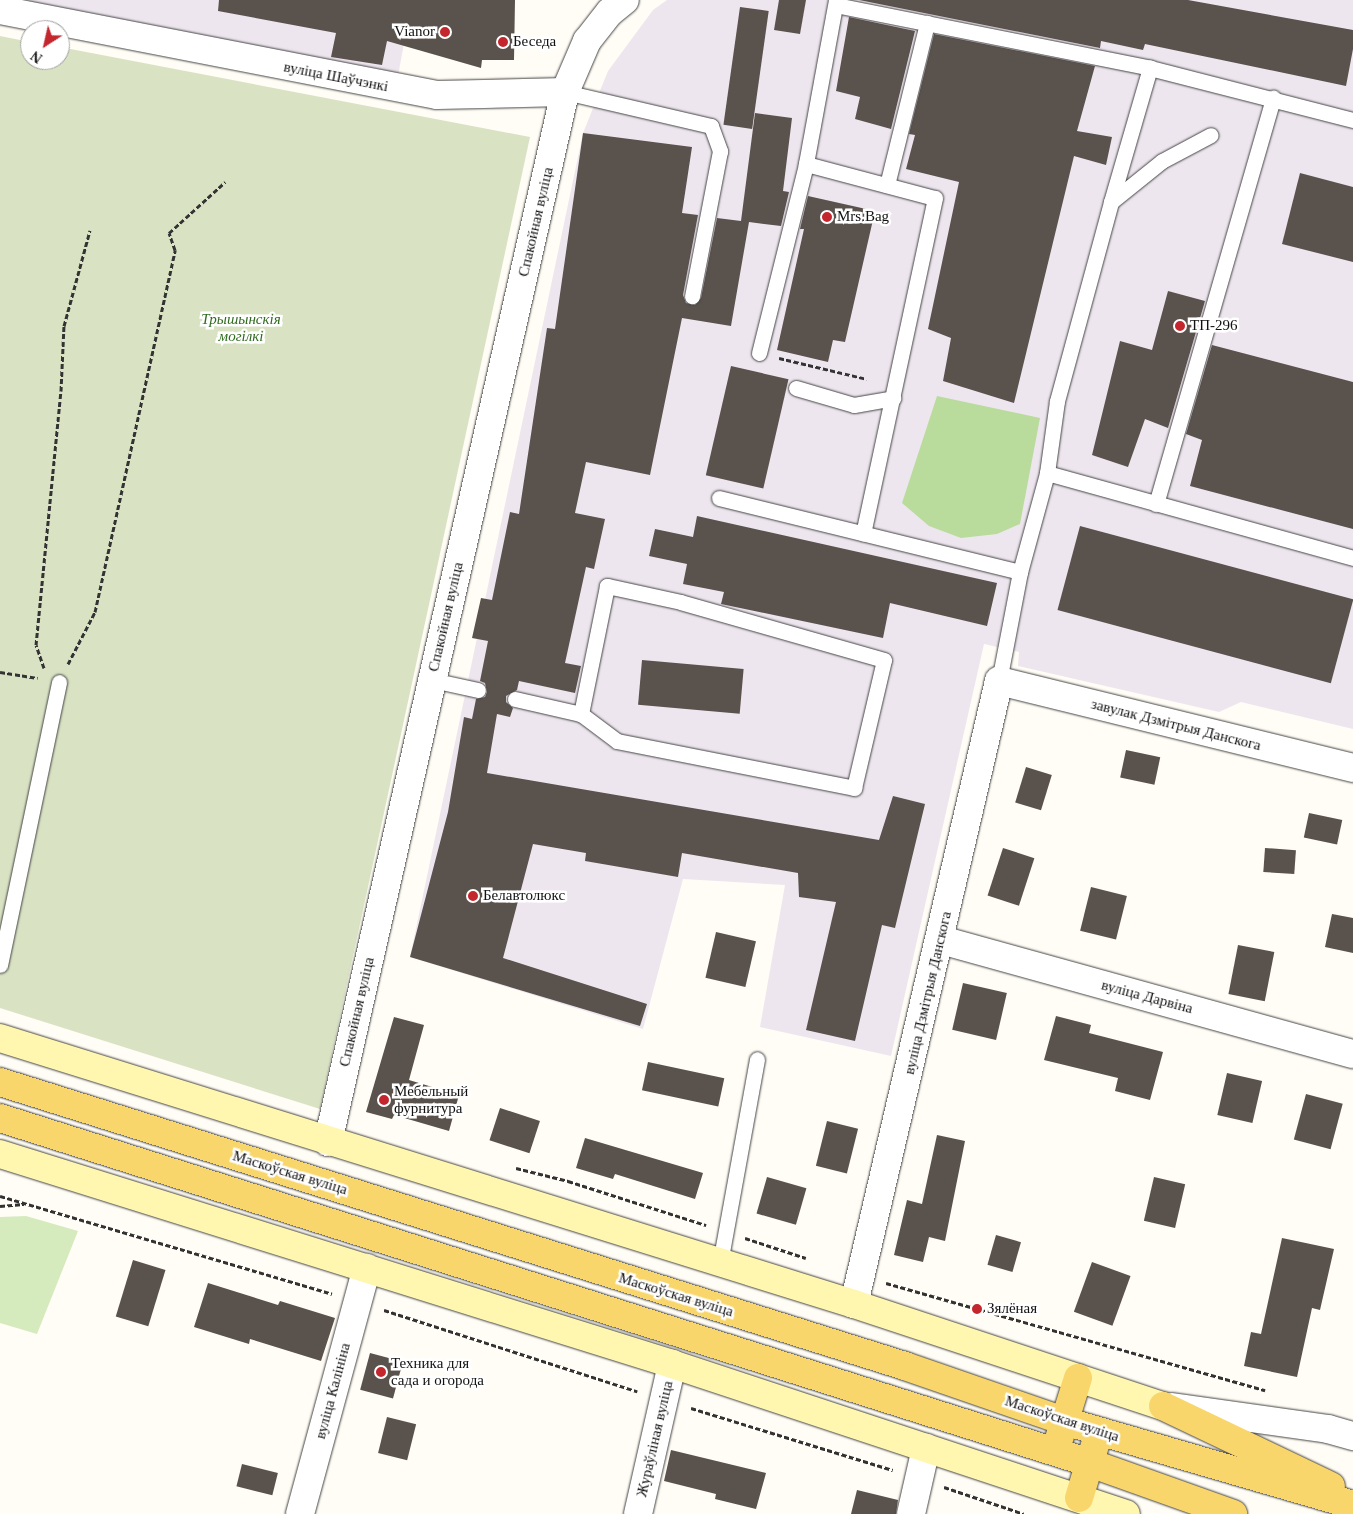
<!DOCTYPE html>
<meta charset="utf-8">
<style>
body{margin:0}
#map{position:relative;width:1353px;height:1514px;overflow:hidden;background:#fffdf5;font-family:"Times New Roman",serif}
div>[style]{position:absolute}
.industrial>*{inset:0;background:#eee6ef}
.green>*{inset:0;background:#d5ebbd}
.forest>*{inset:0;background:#b9dc9c}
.cemetery>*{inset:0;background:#d9e3c4}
.building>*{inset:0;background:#5a524d;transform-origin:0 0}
.path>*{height:3px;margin-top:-1.5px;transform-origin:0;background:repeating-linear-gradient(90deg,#333 0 5px,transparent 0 7.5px)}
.roads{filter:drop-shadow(0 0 1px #444) drop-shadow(0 0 1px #444)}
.lane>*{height:15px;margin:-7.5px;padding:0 7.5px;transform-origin:7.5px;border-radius:7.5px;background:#fff}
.street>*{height:28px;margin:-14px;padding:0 14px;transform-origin:14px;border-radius:14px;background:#fff}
.secondary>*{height:28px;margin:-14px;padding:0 14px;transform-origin:14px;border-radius:14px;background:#fff6b0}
.primary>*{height:28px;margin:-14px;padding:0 14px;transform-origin:14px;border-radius:14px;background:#f9d66b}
.dots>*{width:14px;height:14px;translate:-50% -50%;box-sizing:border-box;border:2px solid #fff;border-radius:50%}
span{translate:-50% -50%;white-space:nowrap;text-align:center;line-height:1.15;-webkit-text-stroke:5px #fff;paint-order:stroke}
.poi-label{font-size:15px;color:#111}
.right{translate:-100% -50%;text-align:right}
.left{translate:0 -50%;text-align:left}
.street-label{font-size:15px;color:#111}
.park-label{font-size:15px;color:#2f6b1f;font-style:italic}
.north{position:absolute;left:20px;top:20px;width:50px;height:50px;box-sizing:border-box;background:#fff;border:1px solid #a0a0a0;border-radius:50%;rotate:215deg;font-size:14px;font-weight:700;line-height:20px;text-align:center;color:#111}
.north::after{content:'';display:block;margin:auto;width:18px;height:22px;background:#c4262e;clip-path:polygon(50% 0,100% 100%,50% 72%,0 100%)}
</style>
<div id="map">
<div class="industrial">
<div style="clip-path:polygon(3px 0,412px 0,398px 76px)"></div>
<div style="clip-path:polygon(667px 0,1353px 0,1353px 729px,1241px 702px,1219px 712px,1018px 666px,1019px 652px,984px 644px,891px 1056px,760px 1027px,785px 885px,683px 879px,643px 1029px,410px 957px,583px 133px,608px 71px,653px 10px)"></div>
</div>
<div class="green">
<div style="clip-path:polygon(26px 1216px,78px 1231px,37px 1334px,0 1323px,0 1217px)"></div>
</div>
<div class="forest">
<div style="clip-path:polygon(937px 396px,1040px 418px,1020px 524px,997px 534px,961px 538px,929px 526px,902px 503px)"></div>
</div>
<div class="cemetery">
<div style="clip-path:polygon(0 36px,30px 42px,30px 60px,60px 60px,60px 47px,530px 137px,320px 1109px,0 1008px)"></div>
</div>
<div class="building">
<div style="clip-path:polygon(219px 0,515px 0,514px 60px,482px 60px,481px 68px,387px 41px,382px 65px,331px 57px,336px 33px,218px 11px)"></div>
<div style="clip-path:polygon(779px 0,806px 0,800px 34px,774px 30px)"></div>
<div style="clip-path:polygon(859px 0,1188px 0,1353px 30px,1353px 49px,1346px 86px,1145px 44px,1143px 50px,1101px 41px,1100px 48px)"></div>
<div style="left:740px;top:7px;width:29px;height:119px;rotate:8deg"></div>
<div style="clip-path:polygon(849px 17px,915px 31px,891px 129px,855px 119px,860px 97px,836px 91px)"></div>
<div style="clip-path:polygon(934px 34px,1095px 66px,1077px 131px,1112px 137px,1106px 165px,1074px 156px,1014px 403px,943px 381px,951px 338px,928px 329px,959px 182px,906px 169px,915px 135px,909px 134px)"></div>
<div style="clip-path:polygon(755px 113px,792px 118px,783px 191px,789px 192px,781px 226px,749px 222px,731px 326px,682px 318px,650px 475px,586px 462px,575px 513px,605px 519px,594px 569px,586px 567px,565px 663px,581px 666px,575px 693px,519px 681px,517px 690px,506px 696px,506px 702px,513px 708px,510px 717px,497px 714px,487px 773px,879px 840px,893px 796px,925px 804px,895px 928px,882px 925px,855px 1041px,806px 1030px,836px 902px,799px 897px,798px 873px,682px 853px,678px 877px,585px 861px,586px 853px,533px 844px,503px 958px,647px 1004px,640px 1026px,410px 957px,448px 812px,464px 717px,472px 719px,476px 699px,485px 697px,487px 692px,485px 683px,480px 681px,488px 641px,472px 638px,481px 598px,492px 600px,510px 512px,519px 514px,547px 328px,555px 329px,583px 133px,692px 147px,682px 213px,698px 215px,683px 295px,686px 303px,695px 305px,701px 298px,717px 218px,741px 221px)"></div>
<div style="clip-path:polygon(1300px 173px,1353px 187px,1353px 262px,1282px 244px)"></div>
<div style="clip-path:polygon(808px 196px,875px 211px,845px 342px,833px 340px,828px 362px,777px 350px,804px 229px,800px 229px)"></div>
<div style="clip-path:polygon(1168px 291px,1205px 301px,1168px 428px,1145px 419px,1128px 467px,1092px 455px,1120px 341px,1152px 350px)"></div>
<div style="clip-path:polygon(1212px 345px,1353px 382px,1353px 529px,1190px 486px,1202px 440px,1186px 434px)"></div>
<div style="left:731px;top:366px;width:59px;height:112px;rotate:13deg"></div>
<div style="clip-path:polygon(697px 516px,997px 583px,987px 626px,890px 603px,883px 638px,721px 604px,724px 592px,683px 584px,687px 564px,649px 556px,655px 529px,693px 537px)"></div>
<div style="left:1080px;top:526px;width:283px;height:87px;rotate:15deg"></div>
<div style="left:642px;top:660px;width:102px;height:45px;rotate:5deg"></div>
<div style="left:1126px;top:750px;width:35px;height:28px;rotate:12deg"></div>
<div style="left:1026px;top:767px;width:27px;height:37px;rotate:17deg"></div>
<div style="left:1309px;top:813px;width:34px;height:25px;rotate:12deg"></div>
<div style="left:1003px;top:848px;width:33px;height:50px;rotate:18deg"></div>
<div style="left:1265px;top:848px;width:31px;height:24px;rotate:4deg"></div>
<div style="left:1091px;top:887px;width:37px;height:45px;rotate:14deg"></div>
<div style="clip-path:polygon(1332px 914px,1353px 918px,1353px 953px,1325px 947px)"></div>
<div style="left:716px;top:932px;width:41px;height:47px;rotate:13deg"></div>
<div style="left:1238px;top:945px;width:37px;height:50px;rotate:11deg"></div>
<div style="left:963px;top:983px;width:45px;height:48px;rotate:13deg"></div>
<div style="clip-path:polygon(1056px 1016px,1091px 1025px,1089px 1033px,1163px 1052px,1150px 1100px,1115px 1091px,1118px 1078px,1044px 1060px)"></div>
<div style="clip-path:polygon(394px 1017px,424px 1025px,409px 1080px,459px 1095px,449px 1131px,394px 1115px,392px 1119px,366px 1112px)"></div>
<div style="left:648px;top:1062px;width:78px;height:29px;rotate:12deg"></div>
<div style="left:1227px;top:1073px;width:36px;height:43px;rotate:13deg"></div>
<div style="left:1306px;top:1094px;width:38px;height:47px;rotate:15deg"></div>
<div style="left:500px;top:1108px;width:42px;height:34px;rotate:18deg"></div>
<div style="left:827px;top:1121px;width:32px;height:46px;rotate:14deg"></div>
<div style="clip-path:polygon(937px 1135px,965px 1141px,945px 1241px,929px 1237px,923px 1262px,894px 1255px,907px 1200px,922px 1204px)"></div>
<div style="clip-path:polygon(585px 1138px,703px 1173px,695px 1199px,615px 1174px,613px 1179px,576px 1168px)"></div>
<div style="left:767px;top:1177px;width:41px;height:38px;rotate:16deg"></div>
<div style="left:1154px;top:1177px;width:32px;height:45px;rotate:13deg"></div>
<div style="left:996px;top:1235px;width:26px;height:31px;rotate:16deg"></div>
<div style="clip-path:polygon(1282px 1238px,1334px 1249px,1320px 1310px,1312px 1308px,1297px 1377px,1244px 1366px,1251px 1332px,1261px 1334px)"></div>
<div style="left:133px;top:1260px;width:34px;height:59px;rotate:17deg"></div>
<div style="left:1092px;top:1262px;width:41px;height:53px;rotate:20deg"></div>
<div style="clip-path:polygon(208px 1283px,278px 1305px,280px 1301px,335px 1318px,321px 1361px,250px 1339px,249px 1344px,194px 1327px)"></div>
<div style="left:370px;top:1353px;width:34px;height:38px;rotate:15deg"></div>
<div style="left:387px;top:1417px;width:30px;height:37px;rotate:14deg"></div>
<div style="clip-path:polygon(671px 1450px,766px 1473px,756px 1509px,715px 1499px,716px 1494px,664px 1481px)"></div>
<div style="left:242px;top:1464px;width:37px;height:23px;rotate:14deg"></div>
<div style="clip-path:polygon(857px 1490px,898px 1500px,896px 1514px,851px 1514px)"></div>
</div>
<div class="path">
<div style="left:779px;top:358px;width:90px;rotate:13.4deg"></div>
<div style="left:68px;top:664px;width:59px;rotate:-62.6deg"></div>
<div style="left:95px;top:612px;width:371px;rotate:-77.5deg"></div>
<div style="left:175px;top:250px;width:18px;rotate:-109deg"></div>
<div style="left:169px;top:233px;width:76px;rotate:-42.3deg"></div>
<div style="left:44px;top:668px;width:24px;rotate:-109deg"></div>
<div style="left:36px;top:645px;width:255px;rotate:-84.4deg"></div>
<div style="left:61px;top:391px;width:65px;rotate:-87.4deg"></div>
<div style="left:64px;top:326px;width:99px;rotate:-74.8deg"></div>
<div style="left:0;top:672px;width:38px;rotate:9deg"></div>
<div style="left:516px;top:1168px;width:54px;rotate:14deg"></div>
<div style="left:568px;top:1181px;width:145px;rotate:17.7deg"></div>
<div style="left:0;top:1196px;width:346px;rotate:16.4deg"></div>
<div style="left:0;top:1206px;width:24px;rotate:-5deg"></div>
<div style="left:745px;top:1238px;width:64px;rotate:18.2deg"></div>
<div style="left:886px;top:1283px;width:394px;rotate:15.8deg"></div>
<div style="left:384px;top:1310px;width:266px;rotate:17.8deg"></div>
<div style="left:691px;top:1408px;width:211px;rotate:17.1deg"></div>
<div style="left:944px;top:1487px;width:84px;rotate:18.6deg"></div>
</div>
<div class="roads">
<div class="lane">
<div style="left:836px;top:0;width:167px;rotate:100.4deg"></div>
<div style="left:806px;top:164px;width:133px;rotate:14.8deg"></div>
<div style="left:935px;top:198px;width:343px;rotate:102.1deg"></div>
<div style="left:836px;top:5px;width:320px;rotate:11.3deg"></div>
<div style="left:565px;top:92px;width:150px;rotate:13.1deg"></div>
<div style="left:711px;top:126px;width:27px;rotate:70deg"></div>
<div style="left:720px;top:151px;width:148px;rotate:100.9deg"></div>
<div style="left:887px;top:185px;width:167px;rotate:-76.1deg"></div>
<div style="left:1111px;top:202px;width:140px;rotate:-73.8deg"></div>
<div style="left:1150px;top:68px;width:210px;rotate:14.4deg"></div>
<div style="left:759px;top:353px;width:195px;rotate:-76deg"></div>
<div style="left:796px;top:388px;width:60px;rotate:16.3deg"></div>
<div style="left:854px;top:405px;width:40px;rotate:-10deg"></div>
<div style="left:1047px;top:473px;width:318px;rotate:15.5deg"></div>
<div style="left:719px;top:498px;width:310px;rotate:13.8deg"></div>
<div style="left:1156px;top:504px;width:423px;rotate:-73.9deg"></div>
<div style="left:432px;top:680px;width:47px;rotate:12.3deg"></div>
<div style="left:999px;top:681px;width:111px;rotate:-79.1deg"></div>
<div style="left:1020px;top:572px;width:103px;rotate:-74.7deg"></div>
<div style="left:1047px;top:473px;width:73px;rotate:-82.1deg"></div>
<div style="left:1057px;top:401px;width:206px;rotate:-74.8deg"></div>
<div style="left:1111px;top:202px;width:65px;rotate:-38.8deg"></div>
<div style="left:1162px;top:161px;width:55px;rotate:-28deg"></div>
<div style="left:515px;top:699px;width:68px;rotate:12.8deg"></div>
<div style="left:581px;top:714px;width:45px;rotate:36.9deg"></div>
<div style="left:617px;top:741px;width:242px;rotate:11.2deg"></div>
<div style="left:854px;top:788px;width:131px;rotate:-76.8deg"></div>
<div style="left:884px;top:660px;width:211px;rotate:-164.1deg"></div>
<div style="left:681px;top:602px;width:76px;rotate:-167.8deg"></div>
<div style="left:607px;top:586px;width:131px;rotate:101.5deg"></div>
<div style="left:0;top:965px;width:289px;rotate:-78.2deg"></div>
<div style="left:720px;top:1263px;width:207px;rotate:-79.7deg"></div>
</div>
<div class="street">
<div style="left:0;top:10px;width:445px;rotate:11deg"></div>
<div style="left:437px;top:95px;width:128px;rotate:-1.3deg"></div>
<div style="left:941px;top:940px;width:427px;rotate:15.5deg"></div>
<div style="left:328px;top:1142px;width:1076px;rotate:-77.28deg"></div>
<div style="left:565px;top:92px;width:56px;rotate:-66.7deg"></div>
<div style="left:587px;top:41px;width:37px;rotate:-52deg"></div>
<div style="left:610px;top:12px;width:19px;rotate:-39deg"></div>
<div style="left:854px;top:1304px;width:640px;rotate:-76.9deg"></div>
<div style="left:999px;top:681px;width:365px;rotate:13.8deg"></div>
<div style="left:1172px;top:1407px;width:158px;rotate:8deg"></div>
<div style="left:1328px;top:1429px;width:26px;rotate:16deg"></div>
<div style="left:300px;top:1514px;width:255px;rotate:-74.8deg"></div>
<div style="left:638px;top:1514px;width:154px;rotate:-77.2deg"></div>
<div style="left:911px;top:1514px;width:68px;rotate:-77.2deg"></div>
</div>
<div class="secondary">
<div style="left:0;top:1038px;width:894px;rotate:17.3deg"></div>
<div style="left:854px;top:1304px;width:325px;rotate:18.3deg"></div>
<div style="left:0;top:1154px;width:704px;rotate:17.35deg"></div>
<div style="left:672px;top:1364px;width:478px;rotate:18.3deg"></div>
</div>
<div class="primary">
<div style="left:0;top:1082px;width:949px;rotate:17.42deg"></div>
<div style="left:905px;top:1366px;width:168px;rotate:19.1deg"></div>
<div style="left:1064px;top:1421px;width:301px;rotate:16.2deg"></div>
<div style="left:0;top:1118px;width:1143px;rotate:17.56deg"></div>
<div style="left:1090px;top:1463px;width:152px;rotate:19.6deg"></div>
<div style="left:1163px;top:1406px;width:186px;rotate:25.5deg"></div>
<div style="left:1059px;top:1439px;width:64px;rotate:-72.7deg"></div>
<div style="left:1079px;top:1498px;width:55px;rotate:-73.2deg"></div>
</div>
</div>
<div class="dots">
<div style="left:445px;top:32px;background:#c4262e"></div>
<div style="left:503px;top:42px;background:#c4262e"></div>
<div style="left:827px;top:217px;background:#c4262e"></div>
<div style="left:1180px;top:326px;background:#c4262e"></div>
<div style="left:473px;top:896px;background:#c4262e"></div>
<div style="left:384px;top:1100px;background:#c4262e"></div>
<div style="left:977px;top:1309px;background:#c4262e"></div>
<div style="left:381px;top:1372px;background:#c4262e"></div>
</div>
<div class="poi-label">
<span class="right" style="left:435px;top:32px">Vianor</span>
<span class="left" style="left:513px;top:42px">Беседа</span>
<span class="left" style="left:837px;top:217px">Mrs.Bag</span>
<span class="left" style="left:1190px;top:326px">ТП-296</span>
<span class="left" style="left:483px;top:896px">Белавтолюкс</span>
<span class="left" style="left:394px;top:1100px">Мебельный<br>фурнитура</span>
<span class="left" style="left:987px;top:1309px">Зялёная</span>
<span class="left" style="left:391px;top:1372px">Техника для<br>сада и огорода</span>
</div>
<div class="street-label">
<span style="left:336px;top:77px;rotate:11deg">вуліца Шаўчэнкі</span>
<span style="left:536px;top:222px;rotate:-77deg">Спакойная вуліца</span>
<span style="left:446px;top:617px;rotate:-77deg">Спакойная вуліца</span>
<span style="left:1176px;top:725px;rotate:14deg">завулак Дзмітрыя Данскога</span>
<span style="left:928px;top:993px;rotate:-77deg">вуліца Дзмітрыя Данскога</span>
<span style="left:1147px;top:997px;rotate:15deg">вуліца Дарвіна</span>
<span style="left:357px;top:1012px;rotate:-77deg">Спакойная вуліца</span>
<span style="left:290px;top:1173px;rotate:17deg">Маскоўская вуліца</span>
<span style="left:676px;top:1295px;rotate:17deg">Маскоўская вуліца</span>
<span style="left:333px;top:1391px;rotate:-75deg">вуліца Калініна</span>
<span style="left:1062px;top:1419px;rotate:18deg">Маскоўская вуліца</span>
<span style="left:655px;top:1439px;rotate:-77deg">Жураўліная вуліца</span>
</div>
<div class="park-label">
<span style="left:241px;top:328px">Трышынскія<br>могілкі</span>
</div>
<div class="north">N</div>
</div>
